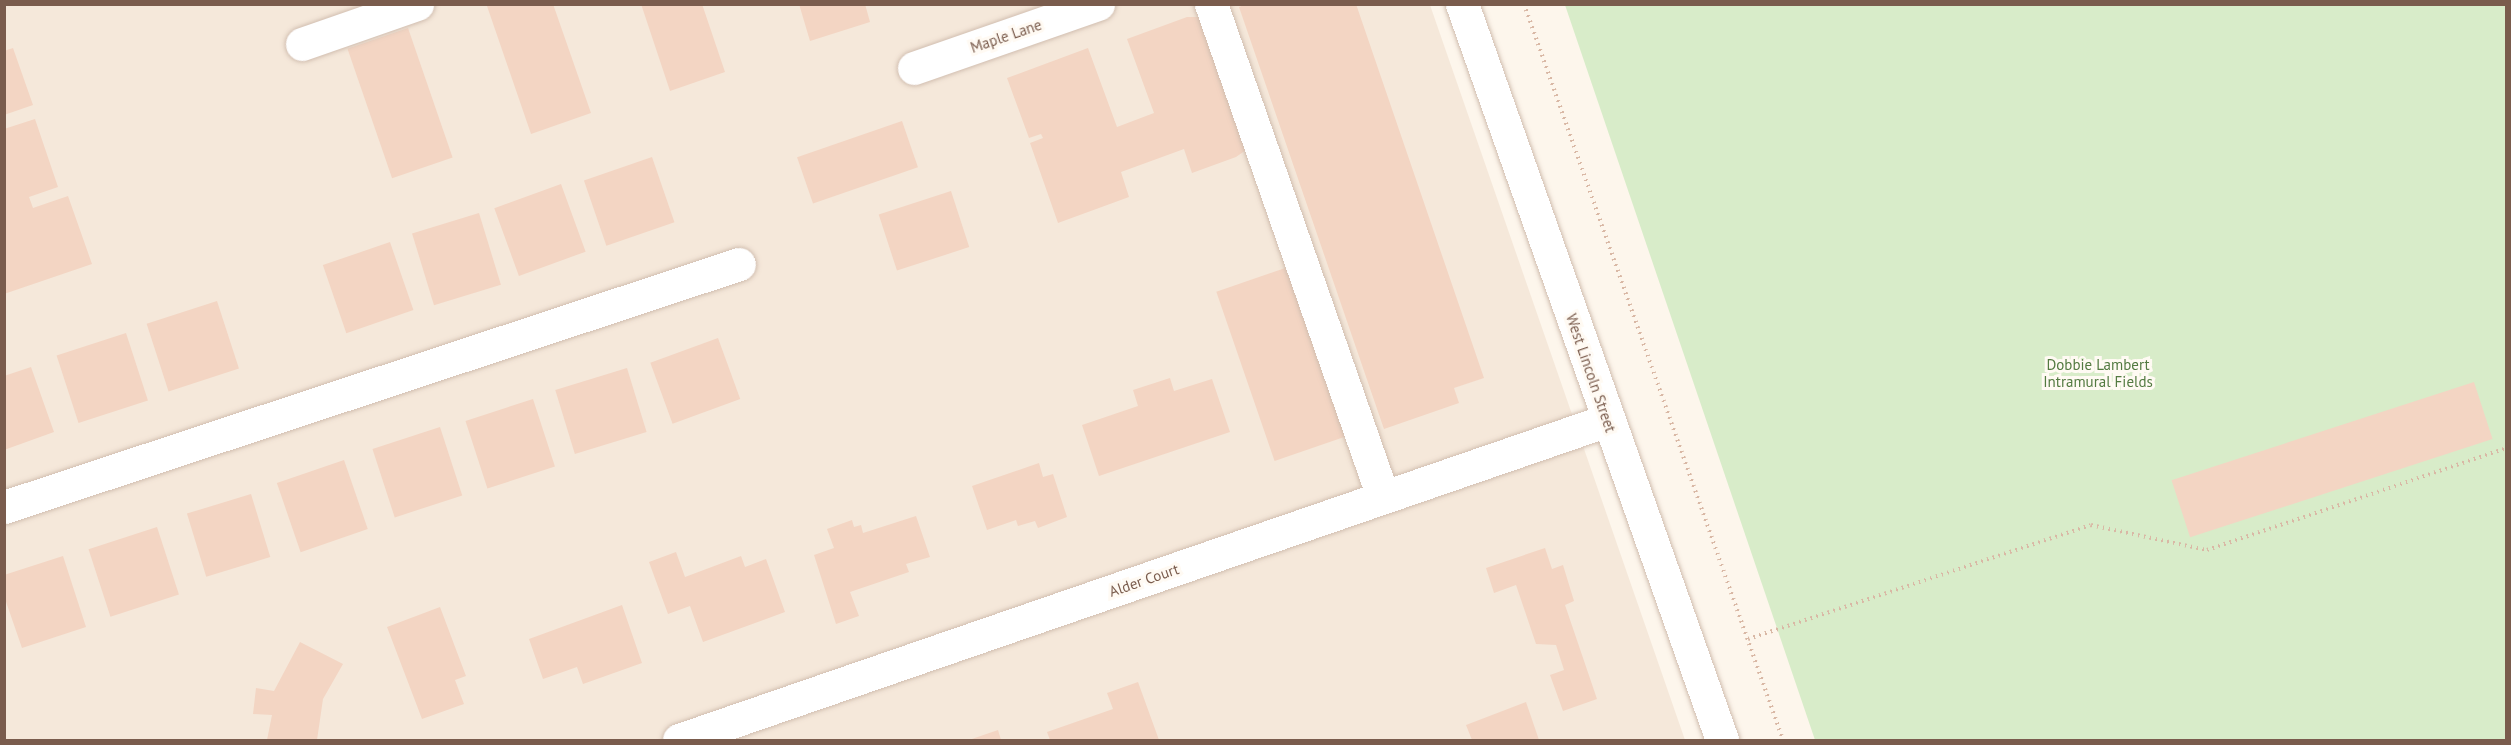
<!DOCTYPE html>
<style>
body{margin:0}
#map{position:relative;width:2511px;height:745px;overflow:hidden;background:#fdf6ec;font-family:"PT Sans",sans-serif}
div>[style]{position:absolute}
.residential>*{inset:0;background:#f5e8da}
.green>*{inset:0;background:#d8ecc9}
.building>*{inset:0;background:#f3d5c3;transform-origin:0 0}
.path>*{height:4px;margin-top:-2px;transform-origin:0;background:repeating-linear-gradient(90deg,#d9b8a5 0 1.5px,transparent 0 6px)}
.roads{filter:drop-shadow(0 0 2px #d1beb0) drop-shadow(0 0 2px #d1beb0)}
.minor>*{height:33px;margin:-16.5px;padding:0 16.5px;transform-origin:16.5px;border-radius:16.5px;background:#fff}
span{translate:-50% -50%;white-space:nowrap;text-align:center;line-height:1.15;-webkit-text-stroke:6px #fffaf3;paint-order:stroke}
.street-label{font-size:15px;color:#7a5c4d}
.park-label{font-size:15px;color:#537a41}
.frame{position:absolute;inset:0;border:6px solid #7a5c4d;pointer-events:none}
</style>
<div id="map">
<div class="residential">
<div style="clip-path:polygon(4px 5px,1430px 5px,1685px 740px,5px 740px)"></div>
</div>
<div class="green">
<div style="clip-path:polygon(1565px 5px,2506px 5px,2506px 740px,1815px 740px)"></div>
</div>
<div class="building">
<div style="clip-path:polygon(493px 4px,553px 4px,591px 113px,531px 134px,487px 6px)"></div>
<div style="clip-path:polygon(641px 4px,702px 4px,725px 72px,670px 91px)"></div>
<div style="clip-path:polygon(799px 4px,865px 4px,870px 22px,810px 41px)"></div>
<div style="clip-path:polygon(1246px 4px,1356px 4px,1484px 378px,1454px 388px,1459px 403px,1384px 429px,1239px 7px)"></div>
<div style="clip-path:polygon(1187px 17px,1200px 17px,1246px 150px,1236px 157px,1192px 173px,1184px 149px,1121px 172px,1129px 197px,1058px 223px,1030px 143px,1043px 138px,1041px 134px,1029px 138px,1007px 78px,1088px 48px,1117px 127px,1154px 113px,1127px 39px)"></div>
<div style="left:408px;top:28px;width:137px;height:64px;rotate:71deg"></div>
<div style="clip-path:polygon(13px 48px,33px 105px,4px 115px,4px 51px)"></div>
<div style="clip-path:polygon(35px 119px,58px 187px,29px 197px,33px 208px,68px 196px,92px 264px,4px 294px,4px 129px)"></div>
<div style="left:902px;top:121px;width:49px;height:111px;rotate:71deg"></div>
<div style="left:652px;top:157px;width:69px;height:72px;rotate:71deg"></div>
<div style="left:561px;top:184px;width:72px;height:71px;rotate:70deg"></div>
<div style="left:951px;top:191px;width:59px;height:76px;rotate:72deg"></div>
<div style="left:479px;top:213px;width:75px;height:70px;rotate:73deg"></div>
<div style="left:390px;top:242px;width:72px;height:71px;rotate:71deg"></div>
<div style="left:1291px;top:266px;width:179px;height:79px;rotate:71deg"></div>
<div style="left:217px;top:301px;width:71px;height:74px;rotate:72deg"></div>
<div style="left:126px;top:333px;width:71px;height:73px;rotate:72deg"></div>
<div style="left:718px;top:338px;width:65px;height:72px;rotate:70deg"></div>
<div style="clip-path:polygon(31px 367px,54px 432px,4px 450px,4px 376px)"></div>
<div style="left:627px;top:368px;width:67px;height:75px;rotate:73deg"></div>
<div style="clip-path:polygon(1170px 378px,1174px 391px,1212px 379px,1230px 432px,1099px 476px,1082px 425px,1138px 406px,1133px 390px)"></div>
<div style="left:2474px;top:382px;width:60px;height:318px;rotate:72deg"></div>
<div style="left:533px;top:399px;width:71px;height:71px;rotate:72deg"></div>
<div style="left:440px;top:427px;width:72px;height:71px;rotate:72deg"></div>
<div style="left:344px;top:460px;width:73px;height:71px;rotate:71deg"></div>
<div style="clip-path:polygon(1039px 463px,1043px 477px,1053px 474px,1067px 517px,1038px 528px,1035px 521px,1018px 526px,1016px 520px,987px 530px,972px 486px)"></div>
<div style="left:251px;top:494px;width:66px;height:67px;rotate:73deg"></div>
<div style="clip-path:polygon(916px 516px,930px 557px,906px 564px,909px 572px,850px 592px,859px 616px,836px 624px,814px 555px,834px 548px,827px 529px,852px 520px,854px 527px,861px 525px,863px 533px)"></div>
<div style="left:157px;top:527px;width:71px;height:72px;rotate:72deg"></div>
<div style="clip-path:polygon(1545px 548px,1552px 569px,1563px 565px,1574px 601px,1565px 605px,1597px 699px,1563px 711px,1550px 675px,1564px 670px,1556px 645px,1536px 644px,1516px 585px,1494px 593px,1486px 568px)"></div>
<div style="clip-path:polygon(676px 552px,685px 577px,741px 556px,745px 567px,766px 559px,785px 612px,703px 642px,690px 606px,668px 614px,649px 562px)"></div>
<div style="clip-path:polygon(63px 556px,86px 627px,22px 648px,4px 596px,4px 575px)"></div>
<div style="clip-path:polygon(622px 605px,642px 663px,583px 684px,577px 667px,543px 679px,529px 639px)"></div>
<div style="clip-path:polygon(440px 607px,466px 676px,455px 680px,464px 704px,422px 719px,387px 627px)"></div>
<div style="clip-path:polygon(300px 642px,343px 664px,323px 699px,317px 740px,267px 740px,272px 715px,253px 714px,256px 688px,274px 691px)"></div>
<div style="clip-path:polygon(1138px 682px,1159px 740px,1050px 740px,1047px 732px,1113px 709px,1107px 693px)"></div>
<div style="clip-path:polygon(1526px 702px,1539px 740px,1472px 740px,1466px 725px)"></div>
<div style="clip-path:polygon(998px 730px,1001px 740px,969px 740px)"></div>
</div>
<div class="path">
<div style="left:1524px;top:4px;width:780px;rotate:70.61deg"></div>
<div style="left:1748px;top:639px;width:361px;rotate:-18.4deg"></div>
<div style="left:2091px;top:525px;width:119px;rotate:12.2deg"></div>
<div style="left:2207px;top:550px;width:316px;rotate:-18.8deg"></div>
</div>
<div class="roads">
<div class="minor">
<div style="left:1211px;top:4px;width:522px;rotate:70.77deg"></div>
<div style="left:1462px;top:4px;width:781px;rotate:70.54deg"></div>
<div style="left:302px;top:44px;width:122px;rotate:-19.2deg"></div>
<div style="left:914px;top:68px;width:195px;rotate:-19.2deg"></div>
<div style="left:4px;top:507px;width:774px;rotate:-18.29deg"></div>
<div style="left:679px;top:740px;width:983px;rotate:-19.01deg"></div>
</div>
</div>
<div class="street-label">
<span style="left:1006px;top:36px;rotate:-19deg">Maple Lane</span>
<span style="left:1591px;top:373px;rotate:71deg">West Lincoln Street</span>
<span style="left:1144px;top:580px;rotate:-19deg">Alder Court</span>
</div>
<div class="park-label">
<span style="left:2098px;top:373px">Dobbie Lambert<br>Intramural Fields</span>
</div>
<div class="frame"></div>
</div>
